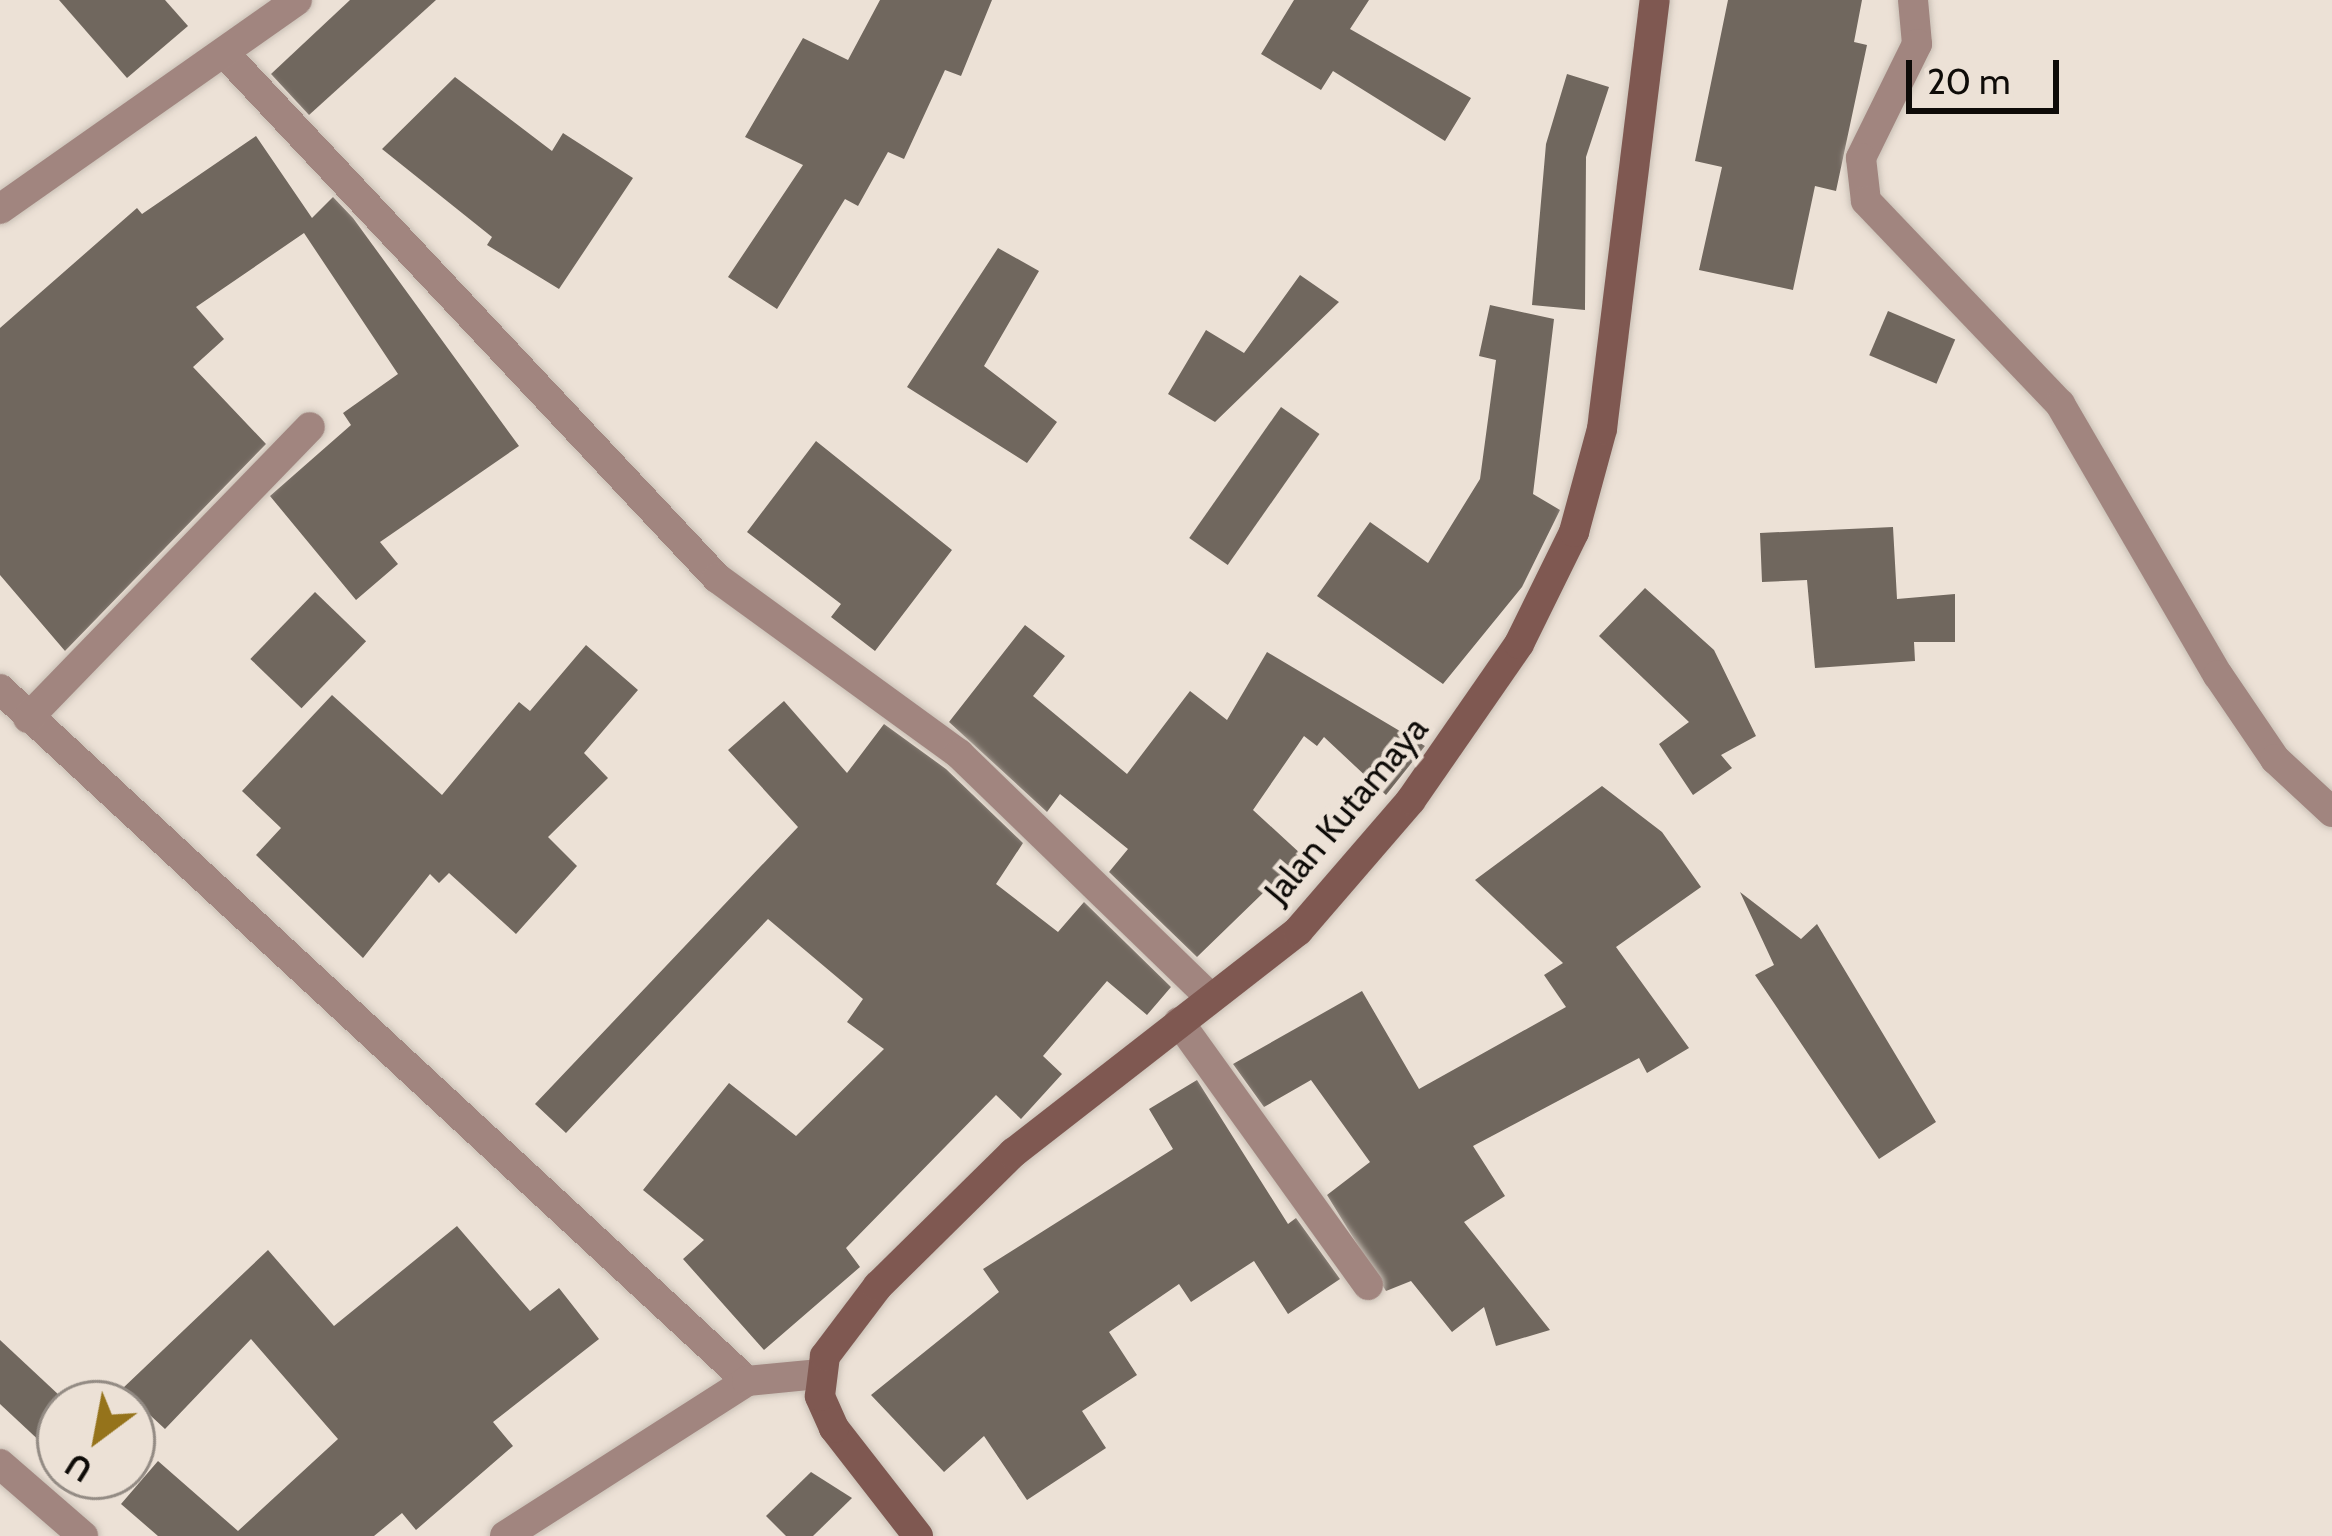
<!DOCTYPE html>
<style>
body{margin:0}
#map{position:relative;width:2332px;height:1536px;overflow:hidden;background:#ece1d6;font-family:Cabin,sans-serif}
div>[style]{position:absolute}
.building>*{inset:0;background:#70675e;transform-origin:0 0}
.roads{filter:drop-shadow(0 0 3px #c8bfb5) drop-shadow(0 0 3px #c8bfb5)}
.minor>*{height:30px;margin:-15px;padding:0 15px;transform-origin:15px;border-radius:15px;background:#a1857f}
.secondary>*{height:30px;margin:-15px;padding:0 15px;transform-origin:15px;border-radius:15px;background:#7f5851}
span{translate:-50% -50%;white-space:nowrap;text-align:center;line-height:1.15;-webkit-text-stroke:9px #ece1d6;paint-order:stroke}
.street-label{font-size:36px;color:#0e0b08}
.north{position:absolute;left:36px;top:1380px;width:120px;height:120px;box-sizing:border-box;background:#ece1d6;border:3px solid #938b84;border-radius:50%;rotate:212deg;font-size:33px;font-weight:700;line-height:48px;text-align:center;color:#0e0b08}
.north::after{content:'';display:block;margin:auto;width:42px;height:54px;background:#95731b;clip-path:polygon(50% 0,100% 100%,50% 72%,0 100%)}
.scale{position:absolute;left:1906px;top:60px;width:153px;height:54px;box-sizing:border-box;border:6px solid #0e0b08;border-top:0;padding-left:15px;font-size:36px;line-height:42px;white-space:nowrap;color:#0e0b08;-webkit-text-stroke:9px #ece1d6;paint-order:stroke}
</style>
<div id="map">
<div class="building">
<div style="clip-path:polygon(59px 0,165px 0,188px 26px,127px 78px)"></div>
<div style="clip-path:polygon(350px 0,436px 0,309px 115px,271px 74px)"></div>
<div style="clip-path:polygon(880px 0,992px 0,961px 76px,945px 70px,904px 159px,888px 152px,858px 206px,845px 199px,777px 309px,728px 277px,803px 165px,745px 137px,803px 38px,848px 60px)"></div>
<div style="clip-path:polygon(1294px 0,1369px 0,1350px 29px,1471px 98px,1445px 141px,1333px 71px,1321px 90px,1261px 54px)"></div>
<div style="clip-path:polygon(1728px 0,1862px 0,1854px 42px,1867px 45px,1836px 191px,1815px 186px,1793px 290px,1699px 270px,1722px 167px,1695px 161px)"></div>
<div style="clip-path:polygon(1567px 74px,1609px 87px,1586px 157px,1585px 310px,1532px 305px,1546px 144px)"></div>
<div style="clip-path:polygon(455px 77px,552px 151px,563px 133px,633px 178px,559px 289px,487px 245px,492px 237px,382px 149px)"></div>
<div style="clip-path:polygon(256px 136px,312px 218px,333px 197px,353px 218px,519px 446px,380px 542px,398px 564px,356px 600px,270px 496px,351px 425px,343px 413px,398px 374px,304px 233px,196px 307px,224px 339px,193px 367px,266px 444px,65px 651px,0 575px,0 328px,137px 208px,142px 214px)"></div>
<div style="clip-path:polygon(998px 248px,1039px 271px,984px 366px,1057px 422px,1027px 463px,907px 387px)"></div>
<div style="clip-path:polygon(1300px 275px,1339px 302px,1215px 422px,1168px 394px,1206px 330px,1244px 353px)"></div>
<div style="clip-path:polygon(1490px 305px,1554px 319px,1533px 494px,1560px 510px,1522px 587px,1443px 684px,1317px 596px,1370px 522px,1428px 563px,1480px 479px,1496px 360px,1479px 356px)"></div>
<div style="left:1888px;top:311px;width:73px;height:48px;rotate:23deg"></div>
<div style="left:1281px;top:407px;width:47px;height:160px;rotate:35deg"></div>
<div style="clip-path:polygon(816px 441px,952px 550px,875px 651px,831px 617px,841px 604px,747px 532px)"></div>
<div style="clip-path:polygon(1893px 527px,1897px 599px,1955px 594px,1955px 642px,1914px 642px,1915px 661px,1815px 668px,1807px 580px,1762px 582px,1760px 533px)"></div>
<div style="clip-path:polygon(1645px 588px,1714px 650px,1756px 736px,1721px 755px,1732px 768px,1693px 795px,1659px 744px,1689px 722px,1599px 636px)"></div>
<div style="left:315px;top:592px;width:71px;height:93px;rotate:44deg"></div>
<div style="clip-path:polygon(1025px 625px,1065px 656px,1033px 696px,1127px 774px,1190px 691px,1227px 720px,1267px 652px,1425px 746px,1386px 795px,1324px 737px,1317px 746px,1304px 736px,1253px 810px,1302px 855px,1197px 957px,1109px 872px,1128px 849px,1060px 794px,1047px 812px,949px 722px)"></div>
<div style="clip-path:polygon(586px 645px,638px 690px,584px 753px,608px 778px,548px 837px,577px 866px,516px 934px,449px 873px,439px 883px,430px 874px,363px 958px,256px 855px,281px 828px,242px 791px,332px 695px,442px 795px,519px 702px,530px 711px)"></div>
<div style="clip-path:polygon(784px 701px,847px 773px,884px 724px,946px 769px,1023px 843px,996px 884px,1058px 932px,1084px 902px,1171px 987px,1147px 1015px,1107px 981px,1043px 1056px,1062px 1074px,1021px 1119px,996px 1095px,846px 1248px,860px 1267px,764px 1350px,683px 1259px,704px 1240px,643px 1190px,729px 1083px,796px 1136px,884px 1049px,847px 1022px,863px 999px,768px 919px,566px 1133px,535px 1104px,798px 827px,728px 750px)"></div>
<div style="clip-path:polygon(1602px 786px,1662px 832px,1701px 887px,1616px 947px,1689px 1048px,1647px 1073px,1639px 1058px,1473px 1146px,1505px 1196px,1464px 1222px,1550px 1330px,1496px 1346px,1484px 1307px,1452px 1332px,1411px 1281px,1386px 1291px,1327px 1195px,1370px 1162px,1311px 1080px,1264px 1107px,1233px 1064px,1362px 991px,1419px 1089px,1566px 1007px,1544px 975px,1563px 963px,1475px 880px)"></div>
<div style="clip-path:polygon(1740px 892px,1801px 939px,1817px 924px,1936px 1122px,1879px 1159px,1755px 975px,1774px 965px)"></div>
<div style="clip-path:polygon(1197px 1080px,1288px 1224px,1296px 1218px,1340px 1279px,1288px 1314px,1254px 1261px,1191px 1302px,1179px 1284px,1109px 1332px,1137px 1375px,1082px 1411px,1106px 1448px,1027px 1500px,984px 1436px,944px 1472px,871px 1395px,999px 1292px,983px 1269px,1173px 1149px,1149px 1109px)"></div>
<div style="clip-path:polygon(457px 1226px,530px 1311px,559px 1288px,599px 1339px,493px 1422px,513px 1446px,416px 1530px,402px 1513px,374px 1536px,158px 1536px,121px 1504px,158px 1461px,238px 1531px,338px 1439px,251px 1339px,165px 1429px,122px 1389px,268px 1250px,334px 1326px)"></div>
<div style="clip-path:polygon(0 1340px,60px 1396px,60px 1460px,0 1404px)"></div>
<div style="clip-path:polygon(811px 1472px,852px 1498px,813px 1536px,786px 1536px,766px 1516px)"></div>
</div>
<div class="roads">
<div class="minor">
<div style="left:1913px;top:0;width:44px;rotate:84.8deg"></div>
<div style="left:1917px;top:44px;width:127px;rotate:116.2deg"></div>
<div style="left:1861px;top:158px;width:43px;rotate:83.4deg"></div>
<div style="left:1866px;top:201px;width:281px;rotate:46.3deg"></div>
<div style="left:2060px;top:404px;width:314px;rotate:59.8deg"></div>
<div style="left:2218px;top:675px;width:102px;rotate:55.8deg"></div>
<div style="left:2275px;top:759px;width:78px;rotate:42.9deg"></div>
<div style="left:228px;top:57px;width:715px;rotate:46.81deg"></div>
<div style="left:717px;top:578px;width:299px;rotate:36deg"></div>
<div style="left:959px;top:754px;width:349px;rotate:44.1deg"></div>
<div style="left:0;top:209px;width:363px;rotate:-35.1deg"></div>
<div style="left:0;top:689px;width:1018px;rotate:42.81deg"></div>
<div style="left:28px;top:718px;width:405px;rotate:-45.9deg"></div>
<div style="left:1179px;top:1022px;width:324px;rotate:54.3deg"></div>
<div style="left:0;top:1464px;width:110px;rotate:40.9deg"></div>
<div style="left:505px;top:1536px;width:287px;rotate:-32.6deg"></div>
<div style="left:747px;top:1381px;width:71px;rotate:-5.6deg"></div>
</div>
<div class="secondary">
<div style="left:918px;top:1536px;width:137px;rotate:-127.9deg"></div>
<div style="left:834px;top:1428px;width:35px;rotate:-114deg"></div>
<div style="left:820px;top:1396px;width:40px;rotate:-82.9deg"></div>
<div style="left:825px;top:1356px;width:88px;rotate:-52.9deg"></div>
<div style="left:878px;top:1286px;width:190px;rotate:-44.6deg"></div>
<div style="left:1013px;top:1153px;width:361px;rotate:-37.9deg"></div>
<div style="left:1298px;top:931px;width:173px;rotate:-49.2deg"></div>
<div style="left:1411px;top:800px;width:190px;rotate:-55.3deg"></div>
<div style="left:1519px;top:644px;width:125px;rotate:-63.8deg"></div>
<div style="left:1574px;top:532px;width:107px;rotate:-74.8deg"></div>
<div style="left:1602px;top:429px;width:432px;rotate:-83deg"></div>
</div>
</div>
<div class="street-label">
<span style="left:1346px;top:810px;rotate:-50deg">Jalan Kutamaya</span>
</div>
<div class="north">U</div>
<div class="scale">20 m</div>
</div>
